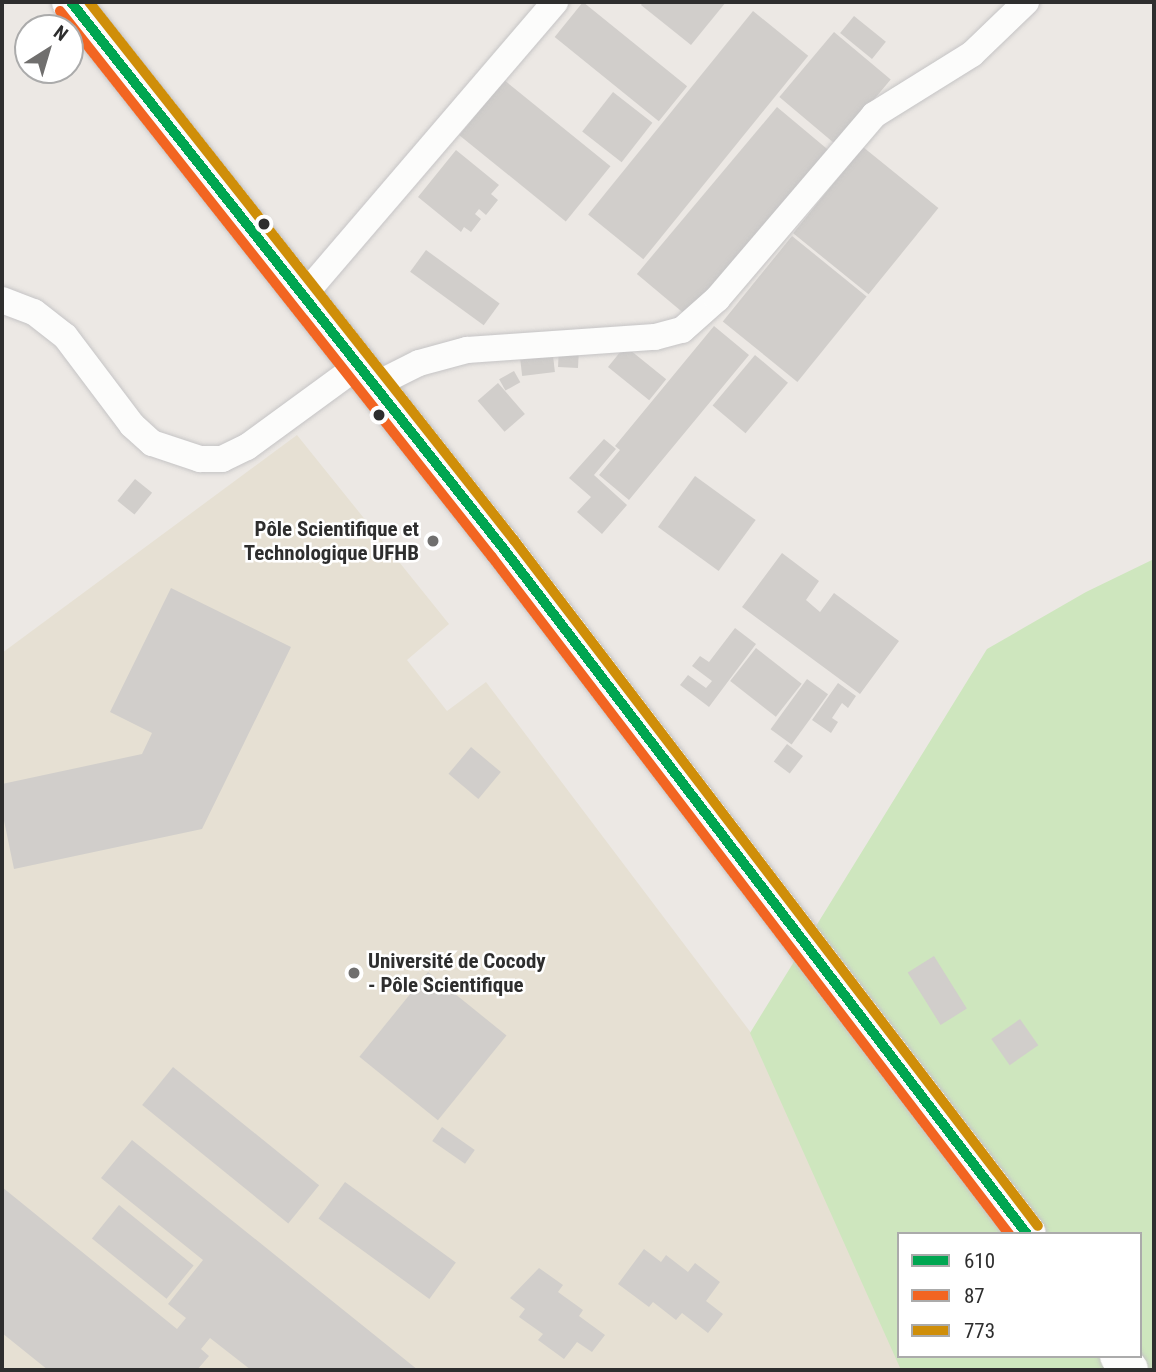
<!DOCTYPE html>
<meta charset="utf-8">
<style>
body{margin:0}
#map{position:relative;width:1156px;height:1372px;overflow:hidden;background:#ece8e4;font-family:"Roboto Condensed",sans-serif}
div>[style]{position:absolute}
.education>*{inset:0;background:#e6e0d3}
.green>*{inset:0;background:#cee6be}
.building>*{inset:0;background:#d1cecb;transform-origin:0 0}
.roads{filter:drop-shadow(0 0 2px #c5c4c5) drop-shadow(0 0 2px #c5c4c5)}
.street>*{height:26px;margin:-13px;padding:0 13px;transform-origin:13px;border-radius:13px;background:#fcfcfb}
.secondary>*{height:38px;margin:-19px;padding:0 19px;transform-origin:19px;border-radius:19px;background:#fcfcfb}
.bus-1>*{height:10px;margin:-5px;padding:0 5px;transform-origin:5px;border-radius:5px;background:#00a651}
.bus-2>*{height:10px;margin:-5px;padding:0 5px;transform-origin:5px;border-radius:5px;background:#f26522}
.bus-3>*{height:10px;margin:-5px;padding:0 5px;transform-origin:5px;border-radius:5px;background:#cf8e09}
.dots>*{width:19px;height:19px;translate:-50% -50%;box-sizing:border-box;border:4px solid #fff;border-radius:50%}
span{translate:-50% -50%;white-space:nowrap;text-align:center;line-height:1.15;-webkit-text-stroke:5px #fff;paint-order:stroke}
.poi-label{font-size:21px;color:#2e2e2e;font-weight:700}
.right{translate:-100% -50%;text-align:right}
.left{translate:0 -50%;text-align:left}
.frame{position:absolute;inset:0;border:4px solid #2e2e2e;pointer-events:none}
.legend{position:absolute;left:897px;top:1232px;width:245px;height:126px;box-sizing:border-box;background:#fff;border:2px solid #ababab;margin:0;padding:9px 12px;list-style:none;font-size:21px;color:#2e2e2e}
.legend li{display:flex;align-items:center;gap:14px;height:35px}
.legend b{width:35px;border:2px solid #ababab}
.north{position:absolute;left:14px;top:14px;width:70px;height:70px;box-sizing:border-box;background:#fff;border:2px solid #ababab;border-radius:50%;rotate:37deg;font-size:19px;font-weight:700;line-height:28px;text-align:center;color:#2e2e2e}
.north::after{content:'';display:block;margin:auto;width:24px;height:32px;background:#706f6e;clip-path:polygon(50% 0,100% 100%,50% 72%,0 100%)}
</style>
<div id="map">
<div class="education">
<div style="clip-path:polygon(297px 435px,449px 624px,407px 660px,447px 711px,486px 682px,903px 1234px,899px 1234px,899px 1356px,984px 1370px,2px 1370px,2px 653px)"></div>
</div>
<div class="green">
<div style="clip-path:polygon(evenodd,1154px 559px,1154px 1370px,901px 1370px,750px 1033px,987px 649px,1086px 592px,1154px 559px,899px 1234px,1140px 1234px,1140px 1356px,899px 1356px,899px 1234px)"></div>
</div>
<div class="building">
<div style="left:583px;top:2px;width:134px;height:45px;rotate:39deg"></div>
<div style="clip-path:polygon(643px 2px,726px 2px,691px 45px,641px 5px)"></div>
<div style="left:753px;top:11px;width:71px;height:262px;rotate:39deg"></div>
<div style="left:854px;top:16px;width:41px;height:22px;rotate:39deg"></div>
<div style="left:834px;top:32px;width:74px;height:85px;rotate:40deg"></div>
<div style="left:504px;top:80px;width:137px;height:71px;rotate:39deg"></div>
<div style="left:613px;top:92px;width:50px;height:50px;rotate:38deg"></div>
<div style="left:777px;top:107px;width:69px;height:218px;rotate:40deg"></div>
<div style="left:863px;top:147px;width:97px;height:111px;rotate:39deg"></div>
<div style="clip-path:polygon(456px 150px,499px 185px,491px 194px,498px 200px,486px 215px,479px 209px,475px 214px,481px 219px,471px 232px,464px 227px,461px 232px,418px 197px)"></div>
<div style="left:792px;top:236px;width:96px;height:110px;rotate:39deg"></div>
<div style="left:426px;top:250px;width:91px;height:27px;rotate:36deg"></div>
<div style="clip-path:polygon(714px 326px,749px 355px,629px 500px,599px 475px,620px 450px,615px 446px)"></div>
<div style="left:625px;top:346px;width:53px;height:27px;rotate:39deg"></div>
<div style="left:559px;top:348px;width:20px;height:19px;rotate:3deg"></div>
<div style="left:755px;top:355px;width:43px;height:66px;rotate:40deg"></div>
<div style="left:553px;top:356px;width:16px;height:33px;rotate:83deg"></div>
<div style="left:514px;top:371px;width:13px;height:17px;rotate:61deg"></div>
<div style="left:498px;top:383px;width:41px;height:27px;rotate:49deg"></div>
<div style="clip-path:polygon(604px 439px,616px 449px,594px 475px,627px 505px,602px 534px,577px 512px,591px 497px,569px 478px)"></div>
<div style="left:695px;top:476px;width:75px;height:63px;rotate:36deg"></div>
<div style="left:135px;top:479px;width:22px;height:28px;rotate:39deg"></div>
<div style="clip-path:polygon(782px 553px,819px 581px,806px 600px,820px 612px,834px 593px,899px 641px,860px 694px,742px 607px)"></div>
<div style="clip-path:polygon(171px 588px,291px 647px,202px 829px,14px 869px,2px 811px,2px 784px,142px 754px,152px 733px,110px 712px)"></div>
<div style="clip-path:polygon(735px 628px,756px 644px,709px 707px,680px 685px,688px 675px,706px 688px,712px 681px,692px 666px,700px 656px,709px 662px)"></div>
<div style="left:756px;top:648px;width:58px;height:42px;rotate:38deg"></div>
<div style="left:807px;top:679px;width:26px;height:62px;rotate:36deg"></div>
<div style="clip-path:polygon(838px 683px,856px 696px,848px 708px,842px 703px,832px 718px,838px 722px,831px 733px,812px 720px)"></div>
<div style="left:787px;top:744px;width:20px;height:22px;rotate:37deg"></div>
<div style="left:471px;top:747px;width:39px;height:35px;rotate:40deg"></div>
<div style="left:934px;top:956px;width:62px;height:31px;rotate:58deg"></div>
<div style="left:428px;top:972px;width:101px;height:109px;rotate:39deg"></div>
<div style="left:1020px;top:1019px;width:32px;height:35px;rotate:55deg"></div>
<div style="left:173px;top:1067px;width:188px;height:49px;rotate:39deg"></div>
<div style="left:442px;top:1127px;width:40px;height:17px;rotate:35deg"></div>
<div style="clip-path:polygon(132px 1140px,418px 1370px,251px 1370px,210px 1338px,201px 1349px,209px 1356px,197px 1370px,48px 1370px,2px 1333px,2px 1187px,177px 1329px,186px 1318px,168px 1304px,203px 1260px,101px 1178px)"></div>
<div style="left:345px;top:1182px;width:137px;height:45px;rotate:36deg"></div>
<div style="left:119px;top:1205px;width:96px;height:43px;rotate:39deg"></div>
<div style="clip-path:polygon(644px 1249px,661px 1262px,666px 1255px,688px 1272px,695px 1263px,720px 1282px,706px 1301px,723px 1314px,708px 1333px,682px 1313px,676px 1320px,653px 1302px,649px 1307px,618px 1284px)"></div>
<div style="clip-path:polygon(539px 1268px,563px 1285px,558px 1292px,583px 1310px,579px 1316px,605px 1335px,592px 1352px,577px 1342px,564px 1359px,538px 1340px,543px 1334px,519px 1317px,525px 1309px,510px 1298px)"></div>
</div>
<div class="roads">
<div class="street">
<div style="left:304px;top:295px;width:386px;rotate:-49.4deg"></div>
<div style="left:2px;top:300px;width:34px;rotate:21deg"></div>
<div style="left:34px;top:312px;width:39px;rotate:38deg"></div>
<div style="left:65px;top:336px;width:111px;rotate:53deg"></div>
<div style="left:132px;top:425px;width:27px;rotate:42deg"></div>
<div style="left:152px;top:443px;width:51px;rotate:18.4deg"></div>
<div style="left:200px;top:459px;width:22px"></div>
<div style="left:222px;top:459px;width:28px;rotate:-26deg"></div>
<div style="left:247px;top:447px;width:139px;rotate:-36.2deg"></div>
<div style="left:373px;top:386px;width:51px;rotate:-26.6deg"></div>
<div style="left:419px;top:363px;width:50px;rotate:-15.2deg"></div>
<div style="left:467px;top:350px;width:188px;rotate:-4deg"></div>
<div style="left:655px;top:337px;width:28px;rotate:-15deg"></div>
<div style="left:682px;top:330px;width:47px;rotate:-41.5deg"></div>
<div style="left:717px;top:299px;width:242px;rotate:-49.5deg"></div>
<div style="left:874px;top:115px;width:115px;rotate:-31.9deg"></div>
<div style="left:972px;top:54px;width:75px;rotate:-43.9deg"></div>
</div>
<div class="secondary">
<div style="left:71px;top:2px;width:696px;rotate:51.65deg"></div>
<div style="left:503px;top:548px;width:863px;rotate:52.63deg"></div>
<div style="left:1119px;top:1356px;width:17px;rotate:54deg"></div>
</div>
</div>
<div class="bus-1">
<div style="left:71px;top:2px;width:696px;rotate:51.65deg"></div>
<div style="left:503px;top:548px;width:863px;rotate:52.63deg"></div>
</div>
<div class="bus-2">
<div style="left:60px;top:11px;width:696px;rotate:51.65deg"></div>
<div style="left:492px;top:557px;width:852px;rotate:52.63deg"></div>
</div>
<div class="bus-3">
<div style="left:89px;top:2px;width:686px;rotate:51.69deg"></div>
<div style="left:514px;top:540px;width:863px;rotate:52.63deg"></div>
</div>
<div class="dots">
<div style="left:264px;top:224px;background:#2e2e2e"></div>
<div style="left:379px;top:415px;background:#2e2e2e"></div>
<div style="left:433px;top:541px;background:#706f6e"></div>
<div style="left:354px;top:973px;background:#706f6e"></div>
</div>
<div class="poi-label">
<span class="right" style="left:419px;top:541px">Pôle Scientifique et<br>Technologique UFHB</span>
<span class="left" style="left:368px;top:973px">Université de Cocody<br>- Pôle Scientifique</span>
</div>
<div class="frame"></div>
<ul class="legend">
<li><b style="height:9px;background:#00a651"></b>610</li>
<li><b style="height:9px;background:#f26522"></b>87</li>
<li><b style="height:9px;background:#cf8e09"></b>773</li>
</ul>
<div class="north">N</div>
</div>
